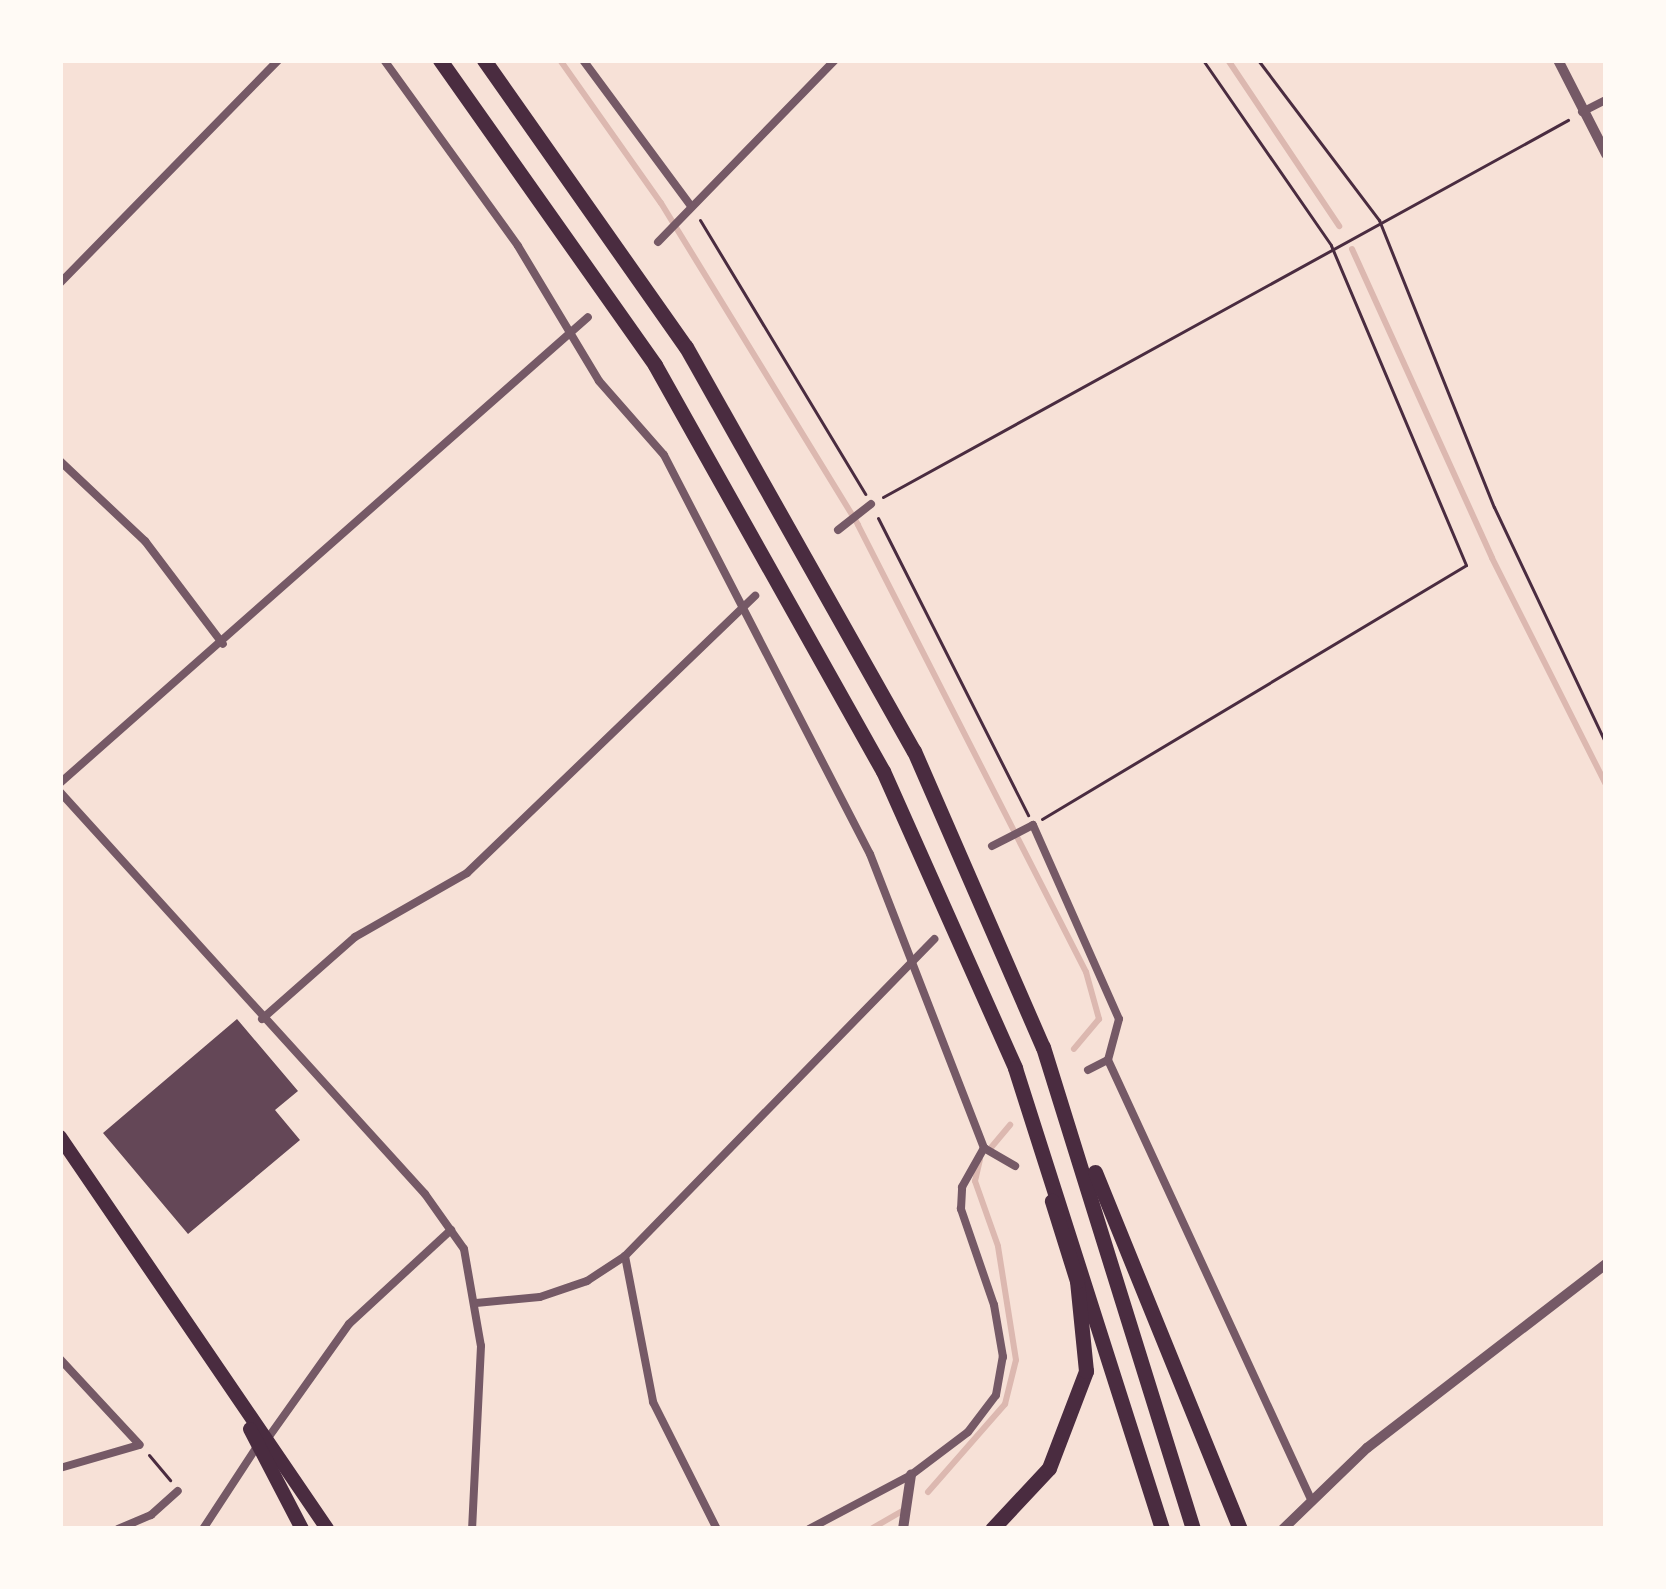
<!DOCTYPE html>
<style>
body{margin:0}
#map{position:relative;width:1666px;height:1589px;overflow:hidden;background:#f7e1d7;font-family:"DM Sans",sans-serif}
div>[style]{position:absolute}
.stream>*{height:6px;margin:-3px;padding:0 3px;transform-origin:3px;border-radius:3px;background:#dcb8b0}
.building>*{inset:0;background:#644757}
.path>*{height:3px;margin:-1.5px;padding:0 1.5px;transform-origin:1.5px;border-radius:1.5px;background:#4a2c40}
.minor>*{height:8px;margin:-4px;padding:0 4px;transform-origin:4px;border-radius:4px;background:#755966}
.tertiary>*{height:10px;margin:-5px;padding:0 5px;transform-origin:5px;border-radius:5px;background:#755966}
.trunk>*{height:14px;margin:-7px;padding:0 7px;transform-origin:7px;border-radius:7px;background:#4a2c40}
.motorway>*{height:15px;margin:-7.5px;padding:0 7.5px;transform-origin:7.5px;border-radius:7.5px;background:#4a2c40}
span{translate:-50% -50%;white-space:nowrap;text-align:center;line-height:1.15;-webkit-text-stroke:9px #fffaf5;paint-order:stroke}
.frame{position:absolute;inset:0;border:63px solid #fffaf5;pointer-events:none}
</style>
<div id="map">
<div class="stream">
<div style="left:560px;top:60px;width:175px;rotate:54.8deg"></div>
<div style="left:661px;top:203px;width:377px;rotate:58.5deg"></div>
<div style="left:858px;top:525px;width:502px;rotate:62.98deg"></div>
<div style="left:1086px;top:972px;width:49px;rotate:74.5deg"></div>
<div style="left:1099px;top:1019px;width:39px;rotate:130deg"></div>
<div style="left:1228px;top:60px;width:200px;rotate:56.2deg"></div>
<div style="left:1352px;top:249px;width:339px;rotate:65.6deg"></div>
<div style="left:1492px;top:558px;width:254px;rotate:63.3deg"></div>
<div style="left:989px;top:1150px;width:33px;rotate:-50deg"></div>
<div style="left:928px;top:1492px;width:117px;rotate:-48.8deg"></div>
<div style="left:1005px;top:1404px;width:45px;rotate:-76deg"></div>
<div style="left:1016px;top:1360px;width:115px;rotate:-99deg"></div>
<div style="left:998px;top:1246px;width:69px;rotate:-109.5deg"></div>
<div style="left:975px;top:1181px;width:22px;rotate:-77deg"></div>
<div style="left:871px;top:1529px;width:38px;rotate:-30deg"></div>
</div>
<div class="building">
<div style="clip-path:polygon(237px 1019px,298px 1091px,275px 1110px,300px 1140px,188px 1234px,103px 1133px)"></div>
</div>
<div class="path">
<div style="left:1258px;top:60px;width:201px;rotate:52.9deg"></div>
<div style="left:1379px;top:220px;width:309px;rotate:68.2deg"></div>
<div style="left:1494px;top:507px;width:262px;rotate:64.7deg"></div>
<div style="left:700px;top:220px;width:320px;rotate:58.9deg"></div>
<div style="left:883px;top:497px;width:782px;rotate:-28.83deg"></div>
<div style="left:878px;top:518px;width:333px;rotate:63.2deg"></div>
<div style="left:1042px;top:819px;width:494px;rotate:-30.9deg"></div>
<div style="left:1466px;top:565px;width:347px;rotate:-112.9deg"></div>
<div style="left:1331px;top:245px;width:225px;rotate:-124.7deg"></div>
<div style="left:149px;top:1455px;width:33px;rotate:50deg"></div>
</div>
<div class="minor">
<div style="left:384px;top:60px;width:229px;rotate:54.2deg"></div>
<div style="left:518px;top:246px;width:157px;rotate:59deg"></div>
<div style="left:599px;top:381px;width:98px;rotate:48.7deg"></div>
<div style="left:664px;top:455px;width:449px;rotate:62.7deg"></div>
<div style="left:870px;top:854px;width:315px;rotate:68.8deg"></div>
<div style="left:984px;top:1148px;width:36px;rotate:30deg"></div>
<div style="left:583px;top:60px;width:182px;rotate:53.5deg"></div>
<div style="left:1582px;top:112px;width:27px;rotate:-27deg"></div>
<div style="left:658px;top:242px;width:254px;rotate:-45.8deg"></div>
<div style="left:60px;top:283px;width:312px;rotate:-45.6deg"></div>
<div style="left:60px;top:461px;width:117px;rotate:43.3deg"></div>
<div style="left:145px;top:541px;width:129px;rotate:52.9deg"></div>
<div style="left:838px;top:530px;width:42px;rotate:-38.2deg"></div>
<div style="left:60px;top:783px;width:704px;rotate:-41.43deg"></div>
<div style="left:60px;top:792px;width:543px;rotate:47.76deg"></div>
<div style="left:425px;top:1194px;width:67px;rotate:54.7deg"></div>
<div style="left:464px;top:1249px;width:98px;rotate:80.1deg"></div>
<div style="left:481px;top:1346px;width:183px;rotate:92.8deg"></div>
<div style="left:992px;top:846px;width:46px;rotate:-27.1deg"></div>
<div style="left:1033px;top:825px;width:212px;rotate:66.1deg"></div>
<div style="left:1119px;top:1019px;width:42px;rotate:105deg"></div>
<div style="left:1108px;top:1060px;width:485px;rotate:65.2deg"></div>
<div style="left:262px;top:1019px;width:124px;rotate:-41.4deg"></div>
<div style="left:355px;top:937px;width:129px;rotate:-29.7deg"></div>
<div style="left:467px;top:873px;width:400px;rotate:-43.9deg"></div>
<div style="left:1088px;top:1070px;width:22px;rotate:-27deg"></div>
<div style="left:625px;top:1256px;width:149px;rotate:79.1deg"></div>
<div style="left:653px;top:1402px;width:142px;rotate:63.3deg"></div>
<div style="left:476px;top:1303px;width:64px;rotate:-5.4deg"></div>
<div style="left:540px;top:1297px;width:50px;rotate:-18.8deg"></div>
<div style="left:587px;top:1281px;width:45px;rotate:-33.3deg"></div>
<div style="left:625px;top:1256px;width:443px;rotate:-45.7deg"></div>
<div style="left:60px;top:1359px;width:117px;rotate:47.1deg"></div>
<div style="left:268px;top:1438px;width:140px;rotate:-54.6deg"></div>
<div style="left:349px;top:1324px;width:139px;rotate:-42.7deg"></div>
<div style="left:60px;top:1468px;width:82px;rotate:-16.2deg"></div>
<div style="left:118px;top:1529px;width:36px;rotate:-23deg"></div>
<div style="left:151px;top:1515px;width:36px;rotate:-42deg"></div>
<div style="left:203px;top:1529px;width:100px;rotate:-56.8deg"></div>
<div style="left:809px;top:1529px;width:115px;rotate:-27.9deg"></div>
<div style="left:911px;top:1475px;width:71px;rotate:-37deg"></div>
<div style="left:968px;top:1432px;width:46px;rotate:-52.9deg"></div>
<div style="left:996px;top:1395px;width:39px;rotate:-80deg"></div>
<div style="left:1003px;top:1357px;width:53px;rotate:-99.8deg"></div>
<div style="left:994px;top:1305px;width:102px;rotate:-109deg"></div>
<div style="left:961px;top:1209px;width:22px;rotate:-87deg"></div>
<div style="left:962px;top:1187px;width:45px;rotate:-60.6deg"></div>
</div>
<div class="tertiary">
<div style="left:1558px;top:60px;width:106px;rotate:62.9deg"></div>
<div style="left:903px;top:1529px;width:55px;rotate:-81.6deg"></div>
<div style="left:1283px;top:1529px;width:117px;rotate:-44deg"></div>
<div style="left:1367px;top:1448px;width:302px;rotate:-37.6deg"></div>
</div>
<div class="trunk">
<div style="left:60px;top:1137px;width:474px;rotate:55.7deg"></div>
<div style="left:250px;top:1429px;width:113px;rotate:62.5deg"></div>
</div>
<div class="motorway">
<div style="left:440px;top:60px;width:373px;rotate:54.8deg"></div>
<div style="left:655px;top:365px;width:466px;rotate:60.7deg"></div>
<div style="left:883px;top:771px;width:325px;rotate:66deg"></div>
<div style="left:1015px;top:1068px;width:484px;rotate:72.3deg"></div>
<div style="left:484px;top:60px;width:351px;rotate:54.9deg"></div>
<div style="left:686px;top:347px;width:464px;rotate:60.6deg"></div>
<div style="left:914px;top:751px;width:323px;rotate:66.5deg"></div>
<div style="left:1043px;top:1047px;width:505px;rotate:72.71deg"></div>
<div style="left:1095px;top:1172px;width:385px;rotate:67.9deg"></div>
<div style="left:992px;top:1529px;width:83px;rotate:-46.9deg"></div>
<div style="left:1049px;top:1468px;width:104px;rotate:-69.1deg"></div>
<div style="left:1086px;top:1371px;width:90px;rotate:-95.7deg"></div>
<div style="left:1077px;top:1281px;width:84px;rotate:-107.4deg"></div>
</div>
<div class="frame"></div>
</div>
